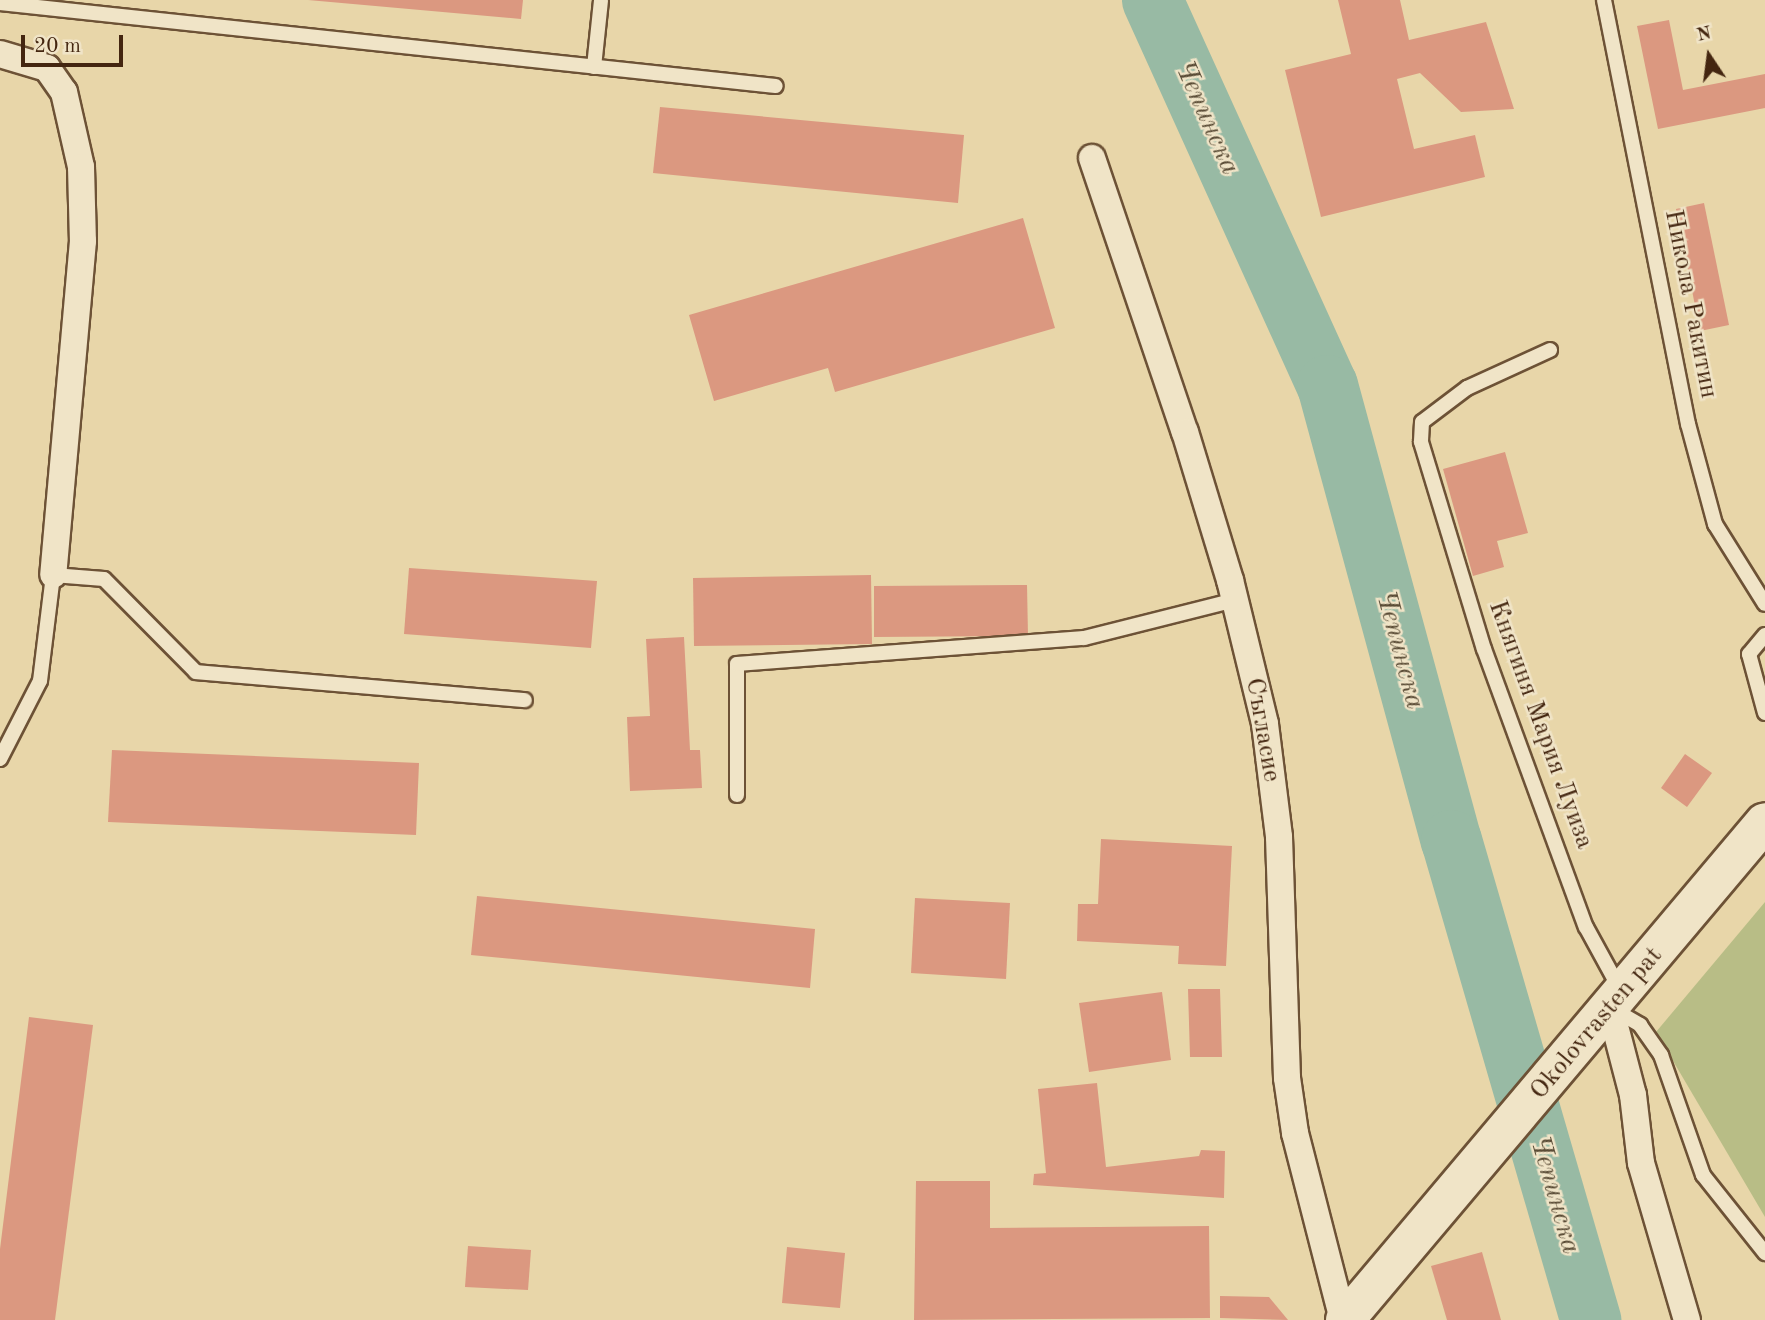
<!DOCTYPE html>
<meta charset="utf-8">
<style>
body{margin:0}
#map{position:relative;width:1765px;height:1320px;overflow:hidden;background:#e8d6a9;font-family:"Old Standard TT",serif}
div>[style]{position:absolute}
.green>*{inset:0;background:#b8bd86}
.river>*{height:61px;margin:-30.5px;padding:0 30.5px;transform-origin:30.5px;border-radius:30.5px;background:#98baa4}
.building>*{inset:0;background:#db9880}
.roads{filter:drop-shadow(2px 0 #6d5236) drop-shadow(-2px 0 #6d5236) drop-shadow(0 2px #6d5236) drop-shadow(0 -2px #6d5236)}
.lane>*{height:14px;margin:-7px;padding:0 7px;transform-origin:7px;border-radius:7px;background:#f0e4c7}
.street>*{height:26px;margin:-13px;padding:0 13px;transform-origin:13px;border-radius:13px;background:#f0e4c7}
.secondary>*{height:38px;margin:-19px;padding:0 19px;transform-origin:19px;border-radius:19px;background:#f0e4c7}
span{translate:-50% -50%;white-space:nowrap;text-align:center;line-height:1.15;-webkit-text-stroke:5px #f0e4c7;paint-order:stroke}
.street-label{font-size:26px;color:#442610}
.water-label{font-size:28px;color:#594b35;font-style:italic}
.north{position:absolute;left:1674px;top:21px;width:70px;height:70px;-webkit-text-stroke:5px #f0e4c7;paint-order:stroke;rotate:347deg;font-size:19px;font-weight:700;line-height:28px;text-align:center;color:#442610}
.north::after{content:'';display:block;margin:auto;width:24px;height:32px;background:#442610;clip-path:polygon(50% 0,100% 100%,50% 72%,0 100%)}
.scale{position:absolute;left:21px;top:35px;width:102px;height:32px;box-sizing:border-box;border:4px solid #442610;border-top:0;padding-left:9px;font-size:21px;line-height:24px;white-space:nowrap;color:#442610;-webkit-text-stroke:5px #f0e4c7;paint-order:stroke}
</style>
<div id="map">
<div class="green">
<div style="clip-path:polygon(1765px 902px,1765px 1217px,1656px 1032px)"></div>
</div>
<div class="river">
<div style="left:1152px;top:0;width:423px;rotate:65.6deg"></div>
<div style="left:1327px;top:385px;width:472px;rotate:74.8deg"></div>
<div style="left:1451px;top:840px;width:500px;rotate:73.8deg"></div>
</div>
<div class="building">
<div style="clip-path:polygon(308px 0,523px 0,521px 19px)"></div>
<div style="clip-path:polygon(1338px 0,1400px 0,1409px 40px,1486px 22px,1514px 109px,1461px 112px,1420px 73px,1397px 79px,1414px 149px,1475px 135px,1485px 177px,1321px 217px,1285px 70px,1351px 54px)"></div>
<div style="clip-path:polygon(1669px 20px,1683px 90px,1765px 74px,1765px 108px,1658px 129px,1637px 26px)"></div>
<div style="clip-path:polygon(660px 107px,964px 135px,958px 203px,653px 173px)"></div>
<div style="clip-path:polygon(1704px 203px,1729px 325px,1700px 331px,1676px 209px)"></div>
<div style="clip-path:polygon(1023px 218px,1055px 328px,835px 392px,828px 368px,714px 401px,689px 315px)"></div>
<div style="clip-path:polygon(1505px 452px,1528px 533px,1497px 541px,1504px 567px,1473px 576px,1443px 469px)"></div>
<div style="clip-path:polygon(409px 568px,597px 581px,591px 648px,404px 634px)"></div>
<div style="clip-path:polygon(871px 575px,872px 644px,694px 646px,693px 578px)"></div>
<div style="clip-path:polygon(1027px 585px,1028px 636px,874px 637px,874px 586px)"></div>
<div style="clip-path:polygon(684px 637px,690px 750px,700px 750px,702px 788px,630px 791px,627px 717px,650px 716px,646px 639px)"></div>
<div style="clip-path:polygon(112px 750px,419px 763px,416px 835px,108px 822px)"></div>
<div style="clip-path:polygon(1685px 754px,1712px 773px,1687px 807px,1661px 788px)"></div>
<div style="clip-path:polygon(1101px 839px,1232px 846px,1226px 966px,1178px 964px,1179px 946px,1077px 941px,1078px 904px,1098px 904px)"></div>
<div style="clip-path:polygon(477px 896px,815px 929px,810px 988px,471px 955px)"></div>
<div style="clip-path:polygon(915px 898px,1010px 903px,1006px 979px,911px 973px)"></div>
<div style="clip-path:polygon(1188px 989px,1220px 989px,1222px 1057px,1190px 1057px)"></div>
<div style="clip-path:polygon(1162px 992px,1171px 1060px,1089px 1072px,1079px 1003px)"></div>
<div style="clip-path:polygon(29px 1017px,93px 1025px,55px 1320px,0 1320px,0 1249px)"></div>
<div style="clip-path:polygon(1097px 1083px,1106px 1167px,1199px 1156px,1201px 1150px,1225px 1151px,1224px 1198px,1033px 1185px,1034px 1174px,1046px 1173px,1038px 1089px)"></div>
<div style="clip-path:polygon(916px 1181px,990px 1181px,990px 1228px,1209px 1226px,1210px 1318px,914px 1320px)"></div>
<div style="clip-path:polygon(468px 1246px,531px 1250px,528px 1290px,465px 1287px)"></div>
<div style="clip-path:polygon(787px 1247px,845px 1253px,840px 1308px,782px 1303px)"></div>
<div style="clip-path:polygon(1482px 1252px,1501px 1320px,1447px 1320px,1431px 1266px)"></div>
<div style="clip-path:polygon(1220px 1296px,1269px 1297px,1288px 1320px,1220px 1318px)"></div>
</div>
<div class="roads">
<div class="lane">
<div style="left:1604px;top:0;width:432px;rotate:78.8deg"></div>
<div style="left:1688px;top:424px;width:104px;rotate:74.9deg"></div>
<div style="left:1715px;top:524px;width:94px;rotate:58deg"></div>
<div style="left:0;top:3px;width:780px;rotate:6.11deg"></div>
<div style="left:594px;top:67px;width:67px;rotate:-84deg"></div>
<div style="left:1550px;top:350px;width:91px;rotate:155.4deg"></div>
<div style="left:1467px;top:388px;width:56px;rotate:142.9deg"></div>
<div style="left:1422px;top:422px;width:20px;rotate:93deg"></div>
<div style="left:1421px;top:442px;width:216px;rotate:73.1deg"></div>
<div style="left:1484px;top:649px;width:296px;rotate:69.9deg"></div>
<div style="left:1586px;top:927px;width:71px;rotate:61.3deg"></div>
<div style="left:1765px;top:635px;width:25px;rotate:130deg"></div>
<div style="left:1749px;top:654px;width:61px;rotate:74.8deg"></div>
<div style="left:0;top:759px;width:88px;rotate:-62.9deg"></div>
<div style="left:40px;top:681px;width:107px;rotate:-83deg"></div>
<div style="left:53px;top:575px;width:51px;rotate:4.5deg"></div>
<div style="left:104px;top:579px;width:131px;rotate:45.3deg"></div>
<div style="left:196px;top:672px;width:330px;rotate:4.9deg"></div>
<div style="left:737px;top:795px;width:131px;rotate:-90deg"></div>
<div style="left:737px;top:664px;width:348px;rotate:-4.3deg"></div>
<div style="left:1084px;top:638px;width:156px;rotate:-14.1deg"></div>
<div style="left:1611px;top:1008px;width:34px;rotate:30deg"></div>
<div style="left:1640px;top:1025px;width:37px;rotate:55deg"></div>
<div style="left:1661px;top:1055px;width:127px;rotate:70.7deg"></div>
<div style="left:1703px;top:1175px;width:100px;rotate:51.5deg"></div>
</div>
<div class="street">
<div style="left:0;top:54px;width:49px;rotate:16.6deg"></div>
<div style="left:47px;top:68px;width:29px;rotate:55deg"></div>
<div style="left:64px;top:92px;width:77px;rotate:77.2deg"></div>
<div style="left:81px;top:167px;width:74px;rotate:88.5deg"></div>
<div style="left:83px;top:241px;width:335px;rotate:95.1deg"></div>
<div style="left:1092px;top:158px;width:289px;rotate:71.3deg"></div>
<div style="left:1185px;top:432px;width:155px;rotate:73.1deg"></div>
<div style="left:1230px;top:580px;width:148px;rotate:76.3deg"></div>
<div style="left:1265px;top:724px;width:114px;rotate:82.9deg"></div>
<div style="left:1279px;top:837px;width:241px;rotate:88.1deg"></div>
<div style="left:1287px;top:1078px;width:56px;rotate:81.7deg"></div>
<div style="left:1295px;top:1133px;width:193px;rotate:75.6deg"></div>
<div style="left:1610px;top:1007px;width:91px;rotate:75.4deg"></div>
<div style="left:1633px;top:1095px;width:68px;rotate:83.3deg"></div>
<div style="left:1641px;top:1163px;width:164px;rotate:73.7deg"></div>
</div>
<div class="secondary">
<div style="left:1345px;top:1320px;width:651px;rotate:-49.86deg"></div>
</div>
</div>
<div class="street-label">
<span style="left:1690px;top:304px;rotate:79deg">Никола Ракитин</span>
<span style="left:1540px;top:725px;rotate:70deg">Княгиня Мария Луиза</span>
<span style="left:1262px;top:730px;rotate:80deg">Съгласие</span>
<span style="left:1597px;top:1024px;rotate:-50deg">Okolovrasten pat</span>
</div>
<div class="water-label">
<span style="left:1206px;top:118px;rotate:66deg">Чепинска</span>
<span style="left:1399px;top:650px;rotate:75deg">Чепинска</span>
<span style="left:1554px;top:1195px;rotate:74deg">Чепинска</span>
</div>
<div class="north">N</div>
<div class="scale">20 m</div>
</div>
